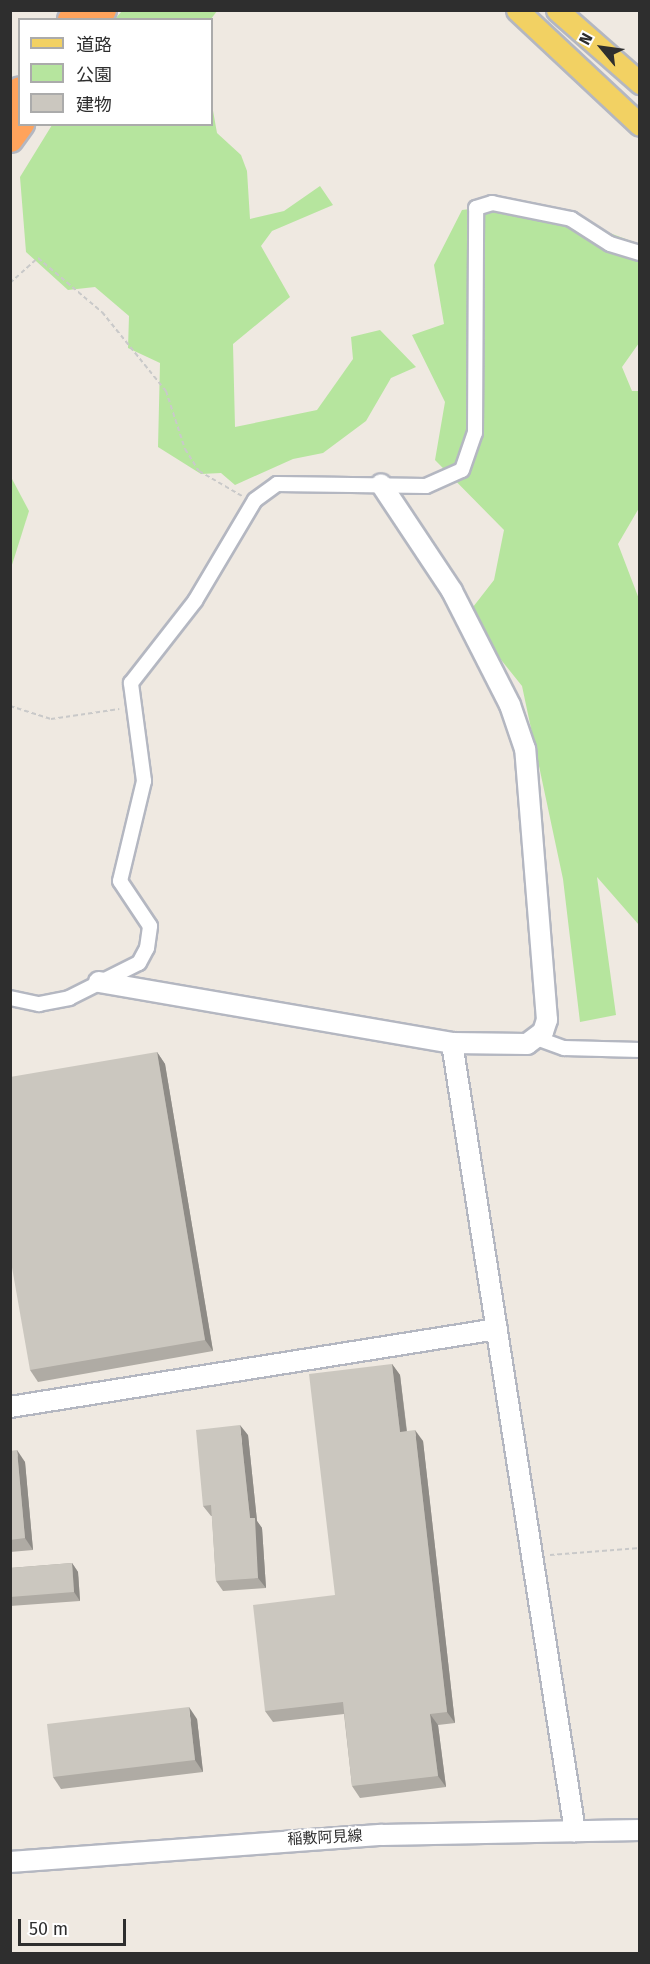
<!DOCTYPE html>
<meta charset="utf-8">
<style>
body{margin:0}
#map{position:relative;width:650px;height:1964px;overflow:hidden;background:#efe9e1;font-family:"Fira Sans","Noto Sans JP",sans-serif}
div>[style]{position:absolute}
.green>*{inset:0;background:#b6e59e}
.path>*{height:2px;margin-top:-1px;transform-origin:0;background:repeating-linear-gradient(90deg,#c9c9c9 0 4.5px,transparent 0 7.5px)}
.roads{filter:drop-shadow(2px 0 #b4b7c1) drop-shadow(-2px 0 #b4b7c1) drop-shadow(0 2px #b4b7c1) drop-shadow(0 -2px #b4b7c1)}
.street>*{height:14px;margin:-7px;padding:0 7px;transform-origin:7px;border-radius:7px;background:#fff}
.secondary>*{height:20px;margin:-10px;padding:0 10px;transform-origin:10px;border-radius:10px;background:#fff}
.primary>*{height:21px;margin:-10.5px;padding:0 10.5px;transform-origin:10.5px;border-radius:10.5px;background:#f2d163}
.highway>*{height:26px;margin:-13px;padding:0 13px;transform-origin:13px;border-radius:13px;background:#ffa35c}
.wall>*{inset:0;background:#afaba4}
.shaded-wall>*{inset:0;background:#8e8b86}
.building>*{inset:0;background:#cbc7bf}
span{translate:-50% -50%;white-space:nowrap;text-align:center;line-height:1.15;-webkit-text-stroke:4.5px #fff;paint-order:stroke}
.street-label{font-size:15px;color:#2e2e2e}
.frame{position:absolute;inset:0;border:12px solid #2e2e2e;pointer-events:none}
.legend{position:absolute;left:18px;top:18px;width:195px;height:108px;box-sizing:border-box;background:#fff;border:2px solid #ababab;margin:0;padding:8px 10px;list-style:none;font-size:18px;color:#2e2e2e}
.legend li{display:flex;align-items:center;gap:12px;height:30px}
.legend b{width:30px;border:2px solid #ababab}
.north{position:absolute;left:572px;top:18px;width:60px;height:60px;-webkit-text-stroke:4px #fff;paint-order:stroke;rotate:299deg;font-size:16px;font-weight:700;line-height:24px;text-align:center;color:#2e2e2e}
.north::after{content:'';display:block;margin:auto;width:21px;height:27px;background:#2e2e2e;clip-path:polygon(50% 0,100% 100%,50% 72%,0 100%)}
.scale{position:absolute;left:18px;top:1919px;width:108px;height:27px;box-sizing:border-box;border:3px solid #2e2e2e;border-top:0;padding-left:8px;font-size:18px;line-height:21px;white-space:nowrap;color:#2e2e2e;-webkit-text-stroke:4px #fff;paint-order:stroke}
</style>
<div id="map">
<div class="green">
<div style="clip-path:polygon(122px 11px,122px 10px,217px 11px,211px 19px,115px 19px)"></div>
<div style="clip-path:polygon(212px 105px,217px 133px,241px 155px,247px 171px,250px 219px,284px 211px,320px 186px,333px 205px,272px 231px,261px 246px,290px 297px,233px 344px,235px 427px,317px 410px,353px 359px,351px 337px,380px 330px,416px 367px,391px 378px,366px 421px,323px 453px,293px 459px,235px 485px,221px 473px,201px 474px,158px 447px,160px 363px,128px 348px,129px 316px,95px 287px,68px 290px,26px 252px,20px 177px,52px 125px,212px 124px)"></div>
<div style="clip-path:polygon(527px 202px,639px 244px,639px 343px,622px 367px,632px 391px,639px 391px,639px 508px,618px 544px,639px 599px,639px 925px,597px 877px,616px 1015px,580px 1022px,563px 879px,522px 686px,466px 616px,494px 580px,504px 530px,435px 460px,445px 402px,412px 335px,444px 324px,434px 265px,462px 210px)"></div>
<div style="clip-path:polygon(11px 477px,29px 511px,11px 568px,10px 477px)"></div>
</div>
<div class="path">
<div style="left:10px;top:283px;width:38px;rotate:-42deg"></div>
<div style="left:38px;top:258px;width:84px;rotate:40.2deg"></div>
<div style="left:102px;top:312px;width:102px;rotate:51deg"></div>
<div style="left:166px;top:391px;width:61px;rotate:71.9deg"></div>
<div style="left:185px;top:449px;width:26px;rotate:58deg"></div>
<div style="left:199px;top:471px;width:50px;rotate:30.2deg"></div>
<div style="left:10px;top:706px;width:43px;rotate:17.6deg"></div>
<div style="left:51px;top:719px;width:69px;rotate:-8.4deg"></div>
<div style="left:550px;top:1555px;width:90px;rotate:-4.4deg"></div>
</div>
<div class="roads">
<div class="street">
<div style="left:10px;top:998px;width:30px;rotate:12deg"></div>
<div style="left:39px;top:1004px;width:31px;rotate:-11deg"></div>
<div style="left:69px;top:998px;width:78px;rotate:-26.6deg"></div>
<div style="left:139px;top:963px;width:17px;rotate:-62deg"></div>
<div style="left:147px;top:948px;width:22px;rotate:-82deg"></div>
<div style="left:150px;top:926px;width:54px;rotate:-123.7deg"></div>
<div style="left:120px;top:881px;width:103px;rotate:-76.5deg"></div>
<div style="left:144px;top:781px;width:99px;rotate:-97.6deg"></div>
<div style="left:131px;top:683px;width:104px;rotate:-52deg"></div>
<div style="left:195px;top:601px;width:117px;rotate:-59.3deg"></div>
<div style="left:255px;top:500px;width:27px;rotate:-36deg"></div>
<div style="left:277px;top:484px;width:149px;rotate:0.8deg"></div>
<div style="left:426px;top:486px;width:39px;rotate:-24deg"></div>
<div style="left:462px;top:470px;width:39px;rotate:-71deg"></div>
<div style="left:475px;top:433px;width:225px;rotate:-89.7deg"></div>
<div style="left:476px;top:208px;width:17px;rotate:-17deg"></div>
<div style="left:492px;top:203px;width:81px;rotate:11.4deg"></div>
<div style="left:571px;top:219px;width:46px;rotate:32.7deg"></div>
<div style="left:610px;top:244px;width:31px;rotate:17deg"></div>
<div style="left:539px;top:1039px;width:27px;rotate:20deg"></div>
<div style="left:564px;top:1048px;width:76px;rotate:1.5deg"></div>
</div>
<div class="secondary">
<div style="left:99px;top:982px;width:358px;rotate:9.8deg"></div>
<div style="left:452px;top:1043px;width:75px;rotate:0.8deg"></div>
<div style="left:527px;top:1044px;width:20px;rotate:-37deg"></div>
<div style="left:543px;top:1032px;width:13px;rotate:-72deg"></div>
<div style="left:547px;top:1020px;width:272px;rotate:-94.6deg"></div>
<div style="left:525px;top:749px;width:46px;rotate:-108.8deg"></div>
<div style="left:510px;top:705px;width:128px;rotate:-117deg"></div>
<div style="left:452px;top:591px;width:128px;rotate:-123.6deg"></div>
<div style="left:452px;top:1043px;width:798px;rotate:81.13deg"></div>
<div style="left:10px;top:1407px;width:493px;rotate:-9.1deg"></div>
<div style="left:10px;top:1862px;width:373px;rotate:-4.2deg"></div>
<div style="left:382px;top:1835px;width:258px;rotate:-1.1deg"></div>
</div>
<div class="primary">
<div style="left:517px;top:10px;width:168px;rotate:43.1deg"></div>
<div style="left:557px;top:10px;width:111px;rotate:41.3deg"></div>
</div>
<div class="highway">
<div style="left:71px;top:20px;width:12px;rotate:-59deg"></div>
<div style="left:96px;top:20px;width:12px;rotate:-55deg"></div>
<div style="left:10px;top:103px;width:16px;rotate:-52deg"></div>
<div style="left:10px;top:139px;width:19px;rotate:-54deg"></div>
</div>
</div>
<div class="wall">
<div style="clip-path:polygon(157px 1052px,165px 1064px,213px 1351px,38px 1382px,30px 1370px)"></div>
<div style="clip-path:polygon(392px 1364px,400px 1375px,407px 1431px,423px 1441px,455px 1723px,438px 1725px,446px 1787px,360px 1798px,352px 1786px,344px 1714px,273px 1722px,265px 1711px,335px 1595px)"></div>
<div style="clip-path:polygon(248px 1435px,257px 1521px,262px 1528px,266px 1588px,223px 1591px,216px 1581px,212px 1516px,211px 1516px,203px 1506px)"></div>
<div style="clip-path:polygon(10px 1451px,25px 1462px,33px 1550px,10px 1552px)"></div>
<div style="clip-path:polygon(72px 1563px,78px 1572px,80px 1601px,10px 1606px,10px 1568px)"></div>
<div style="clip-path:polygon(197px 1719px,203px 1772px,61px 1789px,53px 1777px)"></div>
</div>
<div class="shaded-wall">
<div style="clip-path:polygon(157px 1052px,165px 1064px,213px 1351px,205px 1340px)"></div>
<div style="clip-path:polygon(392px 1364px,400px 1375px,408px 1443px,400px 1432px)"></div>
<div style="clip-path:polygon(240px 1425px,248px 1435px,257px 1521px,262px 1528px,266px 1588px,258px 1578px,250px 1518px)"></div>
<div style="clip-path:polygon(415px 1430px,423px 1441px,455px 1723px,447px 1712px)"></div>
<div style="clip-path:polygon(17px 1450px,25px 1462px,33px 1550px,25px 1538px)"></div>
<div style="clip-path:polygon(72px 1563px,78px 1572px,80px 1601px,74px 1592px)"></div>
<div style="clip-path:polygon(189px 1707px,197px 1719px,203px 1772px,195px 1760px)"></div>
<div style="clip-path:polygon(430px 1714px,438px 1725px,446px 1787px,438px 1776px)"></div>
</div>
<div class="building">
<div style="clip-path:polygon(157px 1052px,205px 1340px,30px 1370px,10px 1256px,10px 1077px)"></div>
<div style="clip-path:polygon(392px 1364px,400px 1432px,415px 1430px,447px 1712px,430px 1714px,438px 1776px,352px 1786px,343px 1702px,265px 1711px,253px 1605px,335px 1595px,309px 1374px)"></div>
<div style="clip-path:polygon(240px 1425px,250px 1518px,255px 1518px,258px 1578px,216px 1581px,211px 1505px,203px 1506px,196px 1430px)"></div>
<div style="clip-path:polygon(17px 1450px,25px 1538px,10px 1540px,10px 1451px)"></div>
<div style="clip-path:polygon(72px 1563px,74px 1592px,10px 1597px,10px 1568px)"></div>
<div style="clip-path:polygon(189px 1707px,195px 1760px,53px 1777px,47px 1724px)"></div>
</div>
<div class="street-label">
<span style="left:325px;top:1838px;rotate:-3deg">稲敷阿見線</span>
</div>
<div class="frame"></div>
<ul class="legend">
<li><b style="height:8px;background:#f2d163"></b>道路</li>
<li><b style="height:16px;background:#b6e59e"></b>公園</li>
<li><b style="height:16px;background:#cbc7bf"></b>建物</li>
</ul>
<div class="north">N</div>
<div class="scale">50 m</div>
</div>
